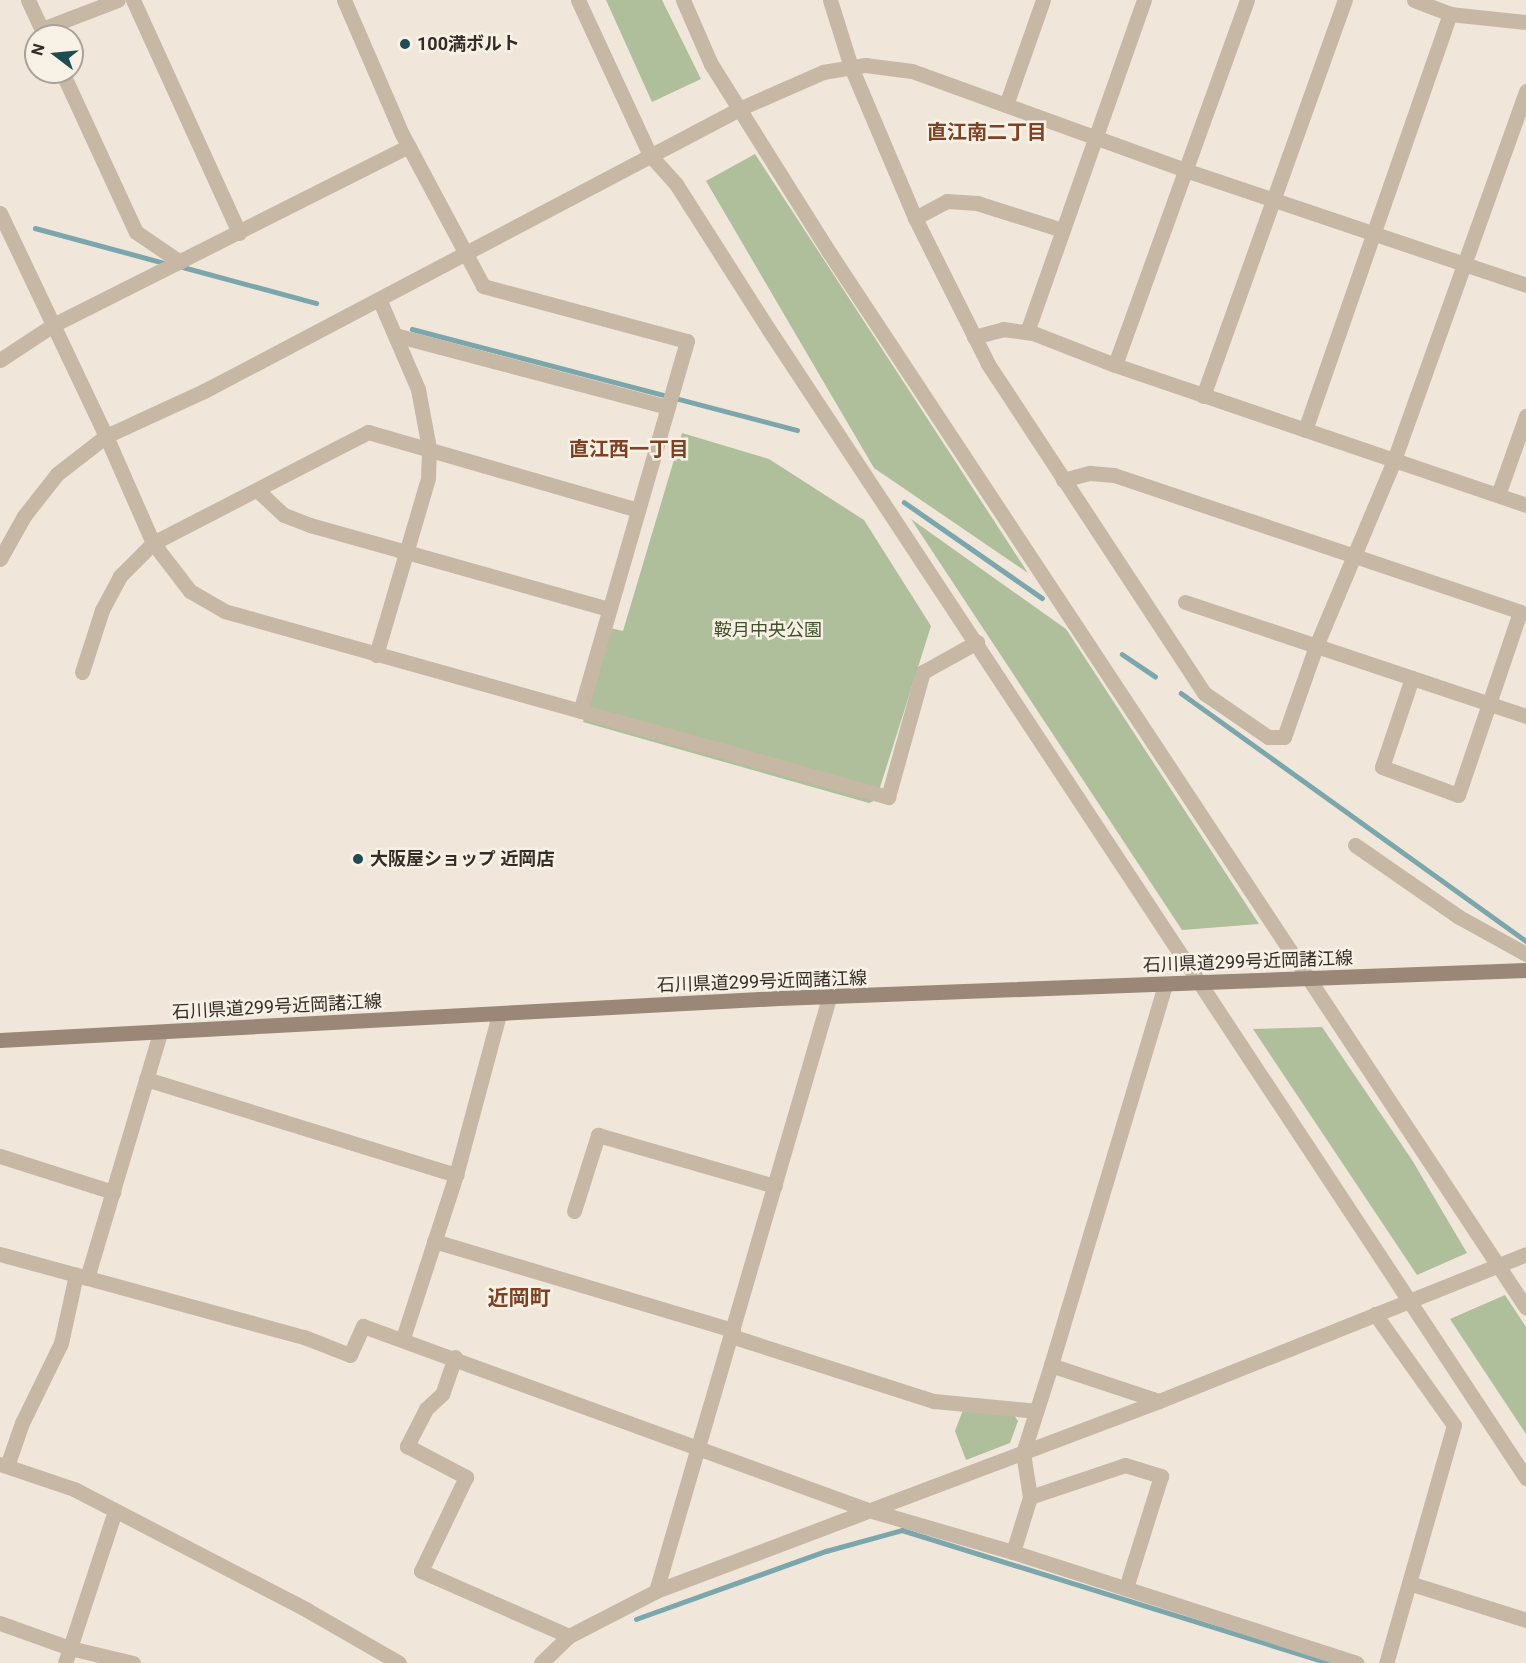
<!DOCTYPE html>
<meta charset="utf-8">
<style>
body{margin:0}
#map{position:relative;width:1526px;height:1663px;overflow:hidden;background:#f0e7da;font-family:Roboto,"Noto Sans JP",sans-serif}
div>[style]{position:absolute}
.green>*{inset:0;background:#afbe9b}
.stream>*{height:4.5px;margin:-2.25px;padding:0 2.25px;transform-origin:2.25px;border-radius:2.25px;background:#7aa6ac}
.minor>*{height:15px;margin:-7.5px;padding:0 7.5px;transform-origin:7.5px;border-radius:7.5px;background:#c7b8a6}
.tertiary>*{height:15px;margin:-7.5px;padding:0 7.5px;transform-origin:7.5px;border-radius:7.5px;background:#c7b8a6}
.secondary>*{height:15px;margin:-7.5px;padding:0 7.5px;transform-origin:7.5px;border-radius:7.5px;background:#9b8778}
.dots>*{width:16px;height:16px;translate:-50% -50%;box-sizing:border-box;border:3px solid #f8f1e6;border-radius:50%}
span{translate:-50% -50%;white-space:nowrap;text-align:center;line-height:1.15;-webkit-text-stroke:5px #f8f1e6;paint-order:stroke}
.poi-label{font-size:18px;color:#342c27;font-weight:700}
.left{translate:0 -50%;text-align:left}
.park-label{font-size:18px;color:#40512c}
.street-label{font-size:18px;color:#342c27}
.neighbourhood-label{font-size:20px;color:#7f4124;font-weight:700}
.quarter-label{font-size:21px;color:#7f4124;font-weight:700}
.north{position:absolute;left:24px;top:24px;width:60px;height:60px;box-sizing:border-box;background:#f8f1e6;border:2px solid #aaa29a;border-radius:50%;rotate:286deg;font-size:16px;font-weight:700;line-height:24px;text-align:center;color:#342c27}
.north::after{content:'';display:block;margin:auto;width:21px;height:27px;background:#1f4c53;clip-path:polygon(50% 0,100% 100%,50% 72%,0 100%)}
</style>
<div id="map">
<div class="green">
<div style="clip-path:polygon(606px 0,662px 0,701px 79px,652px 102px)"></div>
<div style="clip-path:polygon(755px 154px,1028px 573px,874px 468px,706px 181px)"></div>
<div style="clip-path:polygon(682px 433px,769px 459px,864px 520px,931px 626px,876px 800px,869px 803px,583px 722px,610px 628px,623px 631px)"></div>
<div style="clip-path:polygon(911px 519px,1066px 629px,1259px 924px,1182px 930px)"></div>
<div style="clip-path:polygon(1322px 1027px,1412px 1160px,1467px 1253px,1417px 1275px,1253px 1029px)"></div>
<div style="clip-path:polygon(1505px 1295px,1526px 1327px,1526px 1434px,1450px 1319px)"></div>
<div style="clip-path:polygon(963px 1410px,1012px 1412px,1018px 1421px,1010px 1443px,966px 1460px,955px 1431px)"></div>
</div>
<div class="stream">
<div style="left:35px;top:228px;width:135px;rotate:15.1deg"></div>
<div style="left:179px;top:266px;width:142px;rotate:15.1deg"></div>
<div style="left:412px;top:329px;width:398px;rotate:14.7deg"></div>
<div style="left:904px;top:502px;width:168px;rotate:34.8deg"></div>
<div style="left:1122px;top:654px;width:40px;rotate:34deg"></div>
<div style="left:1181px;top:693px;width:425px;rotate:35.7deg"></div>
<div style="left:636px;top:1619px;width:202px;rotate:-19.7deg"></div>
<div style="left:826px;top:1551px;width:79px;rotate:-15.4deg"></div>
<div style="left:902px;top:1530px;width:446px;rotate:17.3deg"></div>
</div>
<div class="minor">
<div style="left:28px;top:0;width:40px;rotate:65deg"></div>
<div style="left:133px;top:0;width:256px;rotate:65.5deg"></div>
<div style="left:344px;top:0;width:146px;rotate:66.6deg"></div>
<div style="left:402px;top:134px;width:172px;rotate:61.9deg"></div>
<div style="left:483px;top:286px;width:211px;rotate:15.1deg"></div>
<div style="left:687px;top:341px;width:385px;rotate:106.1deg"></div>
<div style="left:830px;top:0;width:70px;rotate:72.6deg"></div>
<div style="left:851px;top:67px;width:164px;rotate:67deg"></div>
<div style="left:915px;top:218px;width:163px;rotate:63.4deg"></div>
<div style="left:988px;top:364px;width:394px;rotate:56.7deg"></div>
<div style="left:1204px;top:693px;width:78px;rotate:34.5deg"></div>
<div style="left:1268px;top:737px;width:16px"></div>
<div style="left:1284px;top:737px;width:96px;rotate:-70.6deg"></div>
<div style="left:1316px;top:646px;width:202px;rotate:-67.2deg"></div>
<div style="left:1394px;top:460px;width:392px;rotate:-70.3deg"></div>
<div style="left:1247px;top:0;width:388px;rotate:109.9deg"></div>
<div style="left:1115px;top:365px;width:434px;rotate:18.8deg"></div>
<div style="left:1414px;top:0;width:39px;rotate:21deg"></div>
<div style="left:1450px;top:14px;width:76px;rotate:6deg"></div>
<div style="left:42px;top:29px;width:81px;rotate:-20.9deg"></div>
<div style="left:62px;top:72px;width:176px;rotate:65.2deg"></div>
<div style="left:136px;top:232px;width:53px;rotate:34.3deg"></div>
<div style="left:1006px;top:105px;width:111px;rotate:-70.6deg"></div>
<div style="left:1185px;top:170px;width:360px;rotate:18.6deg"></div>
<div style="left:915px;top:218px;width:36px;rotate:-28deg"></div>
<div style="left:947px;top:201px;width:30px;rotate:4deg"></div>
<div style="left:977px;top:203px;width:89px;rotate:17.6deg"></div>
<div style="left:1027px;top:332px;width:352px;rotate:-70.6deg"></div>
<div style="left:395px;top:335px;width:282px;rotate:14.8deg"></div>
<div style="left:974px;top:337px;width:30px;rotate:-15deg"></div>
<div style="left:1003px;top:329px;width:30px;rotate:8deg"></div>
<div style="left:1033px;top:333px;width:88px;rotate:21.3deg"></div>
<div style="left:0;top:360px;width:64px;rotate:-33.4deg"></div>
<div style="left:53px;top:325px;width:398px;rotate:-26.7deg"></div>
<div style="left:1203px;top:396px;width:421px;rotate:-70.3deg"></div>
<div style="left:1305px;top:430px;width:441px;rotate:-70.8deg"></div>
<div style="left:106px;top:436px;width:117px;rotate:66.3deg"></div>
<div style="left:153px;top:543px;width:61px;rotate:52.4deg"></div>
<div style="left:190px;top:591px;width:39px;rotate:30deg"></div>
<div style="left:224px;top:611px;width:690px;rotate:15.65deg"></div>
<div style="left:888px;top:797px;width:130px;rotate:-74.4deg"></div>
<div style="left:923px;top:672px;width:62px;rotate:-29.1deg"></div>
<div style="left:1063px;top:480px;width:28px;rotate:-15deg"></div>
<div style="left:1090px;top:473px;width:24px;rotate:5deg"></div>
<div style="left:1114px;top:475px;width:428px;rotate:18.6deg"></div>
<div style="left:1520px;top:612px;width:193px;rotate:108.7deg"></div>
<div style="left:1458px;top:795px;width:81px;rotate:-159.8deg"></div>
<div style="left:1382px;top:767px;width:94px;rotate:-71.4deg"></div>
<div style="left:257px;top:490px;width:37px;rotate:43deg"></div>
<div style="left:284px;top:515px;width:28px;rotate:21deg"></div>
<div style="left:310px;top:525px;width:311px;rotate:15.7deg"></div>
<div style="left:1185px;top:602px;width:360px;rotate:18.5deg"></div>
<div style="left:376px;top:655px;width:184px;rotate:-73.6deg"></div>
<div style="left:428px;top:478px;width:30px;rotate:-88deg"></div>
<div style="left:429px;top:448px;width:60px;rotate:-100.6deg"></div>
<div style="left:418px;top:389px;width:98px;rotate:-113.4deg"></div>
<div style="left:82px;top:672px;width:65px;rotate:-72.1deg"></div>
<div style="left:102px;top:610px;width:38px;rotate:-62deg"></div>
<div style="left:120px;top:576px;width:47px;rotate:-45deg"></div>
<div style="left:153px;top:543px;width:242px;rotate:-27.3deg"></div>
<div style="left:368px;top:432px;width:281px;rotate:16.1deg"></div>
<div style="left:1355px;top:845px;width:126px;rotate:34.7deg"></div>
<div style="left:1459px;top:917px;width:77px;rotate:28.9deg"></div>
<div style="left:146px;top:1079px;width:325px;rotate:17.2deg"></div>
<div style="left:0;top:1156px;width:119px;rotate:17.7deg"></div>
<div style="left:574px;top:1211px;width:80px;rotate:-72.5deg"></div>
<div style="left:598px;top:1135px;width:184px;rotate:16.1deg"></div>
<div style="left:434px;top:1241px;width:312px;rotate:16.6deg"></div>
<div style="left:0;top:1254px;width:315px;rotate:15.3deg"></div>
<div style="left:304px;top:1337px;width:49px;rotate:21.4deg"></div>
<div style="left:350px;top:1355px;width:32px;rotate:-66deg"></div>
<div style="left:363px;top:1326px;width:534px;rotate:20.03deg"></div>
<div style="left:865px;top:1509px;width:154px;rotate:16.2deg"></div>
<div style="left:1013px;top:1552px;width:361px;rotate:17.9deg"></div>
<div style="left:87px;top:1278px;width:256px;rotate:-73.4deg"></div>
<div style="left:1375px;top:1314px;width:136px;rotate:54.6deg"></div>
<div style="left:1454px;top:1425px;width:248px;rotate:105.9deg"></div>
<div style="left:731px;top:1336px;width:213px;rotate:17.8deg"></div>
<div style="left:934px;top:1401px;width:103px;rotate:5.5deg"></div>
<div style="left:403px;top:1338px;width:171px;rotate:-72deg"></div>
<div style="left:456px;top:1175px;width:166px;rotate:-75deg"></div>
<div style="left:455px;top:1357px;width:39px;rotate:109deg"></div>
<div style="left:442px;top:1394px;width:22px;rotate:137deg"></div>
<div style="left:426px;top:1409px;width:42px;rotate:117.2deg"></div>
<div style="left:407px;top:1446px;width:67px;rotate:27.7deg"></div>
<div style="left:466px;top:1477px;width:104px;rotate:115.6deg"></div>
<div style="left:421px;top:1571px;width:162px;rotate:23.7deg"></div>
<div style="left:1159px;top:1401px;width:114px;rotate:-161.6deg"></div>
<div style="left:1051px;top:1365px;width:397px;rotate:-73.3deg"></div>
<div style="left:0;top:1464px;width:78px;rotate:18.7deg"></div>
<div style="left:74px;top:1489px;width:263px;rotate:27.4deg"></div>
<div style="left:307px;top:1610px;width:106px;rotate:29.9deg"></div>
<div style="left:7px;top:1466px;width:46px;rotate:-70.8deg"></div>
<div style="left:22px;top:1423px;width:89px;rotate:-64deg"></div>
<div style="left:61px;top:1343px;width:70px;rotate:-77.6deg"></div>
<div style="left:1030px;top:1497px;width:100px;rotate:-18.6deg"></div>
<div style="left:1125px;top:1465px;width:38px;rotate:17deg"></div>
<div style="left:1161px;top:1476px;width:117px;rotate:107.4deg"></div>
<div style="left:1013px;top:1552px;width:58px;rotate:-72.8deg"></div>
<div style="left:1030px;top:1497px;width:45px;rotate:-99deg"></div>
<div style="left:1023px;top:1453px;width:92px;rotate:-72.3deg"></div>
<div style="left:1409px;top:1583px;width:123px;rotate:17.5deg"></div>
<div style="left:656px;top:1591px;width:618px;rotate:-73.74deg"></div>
<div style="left:0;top:1623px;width:74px;rotate:19.7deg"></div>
<div style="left:70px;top:1648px;width:65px;rotate:13.4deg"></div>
<div style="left:65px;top:1663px;width:160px;rotate:-71.8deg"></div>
<div style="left:541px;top:1663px;width:39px;rotate:-44deg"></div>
<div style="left:569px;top:1636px;width:98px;rotate:-27.3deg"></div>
<div style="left:656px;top:1591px;width:538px;rotate:-20.69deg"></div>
<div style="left:1159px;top:1401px;width:395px;rotate:-21.8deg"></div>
</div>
<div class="tertiary">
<div style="left:578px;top:0;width:171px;rotate:65.1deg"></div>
<div style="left:650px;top:155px;width:39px;rotate:48deg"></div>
<div style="left:676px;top:184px;width:180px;rotate:57.5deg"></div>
<div style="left:773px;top:336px;width:1368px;rotate:56.6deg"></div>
<div style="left:683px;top:0;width:70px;rotate:66.4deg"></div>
<div style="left:711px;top:64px;width:222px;rotate:57.9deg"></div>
<div style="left:829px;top:252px;width:1265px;rotate:56.57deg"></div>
<div style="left:0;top:213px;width:247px;rotate:64.6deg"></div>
<div style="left:1498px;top:495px;width:84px;rotate:-70.5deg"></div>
<div style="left:0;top:559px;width:49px;rotate:-60.8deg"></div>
<div style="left:24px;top:516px;width:53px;rotate:-51.8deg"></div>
<div style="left:57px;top:474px;width:62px;rotate:-37.8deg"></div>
<div style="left:106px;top:436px;width:108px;rotate:-24.7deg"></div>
<div style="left:204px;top:391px;width:607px;rotate:-27.79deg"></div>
<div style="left:741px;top:108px;width:90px;rotate:-23.7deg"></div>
<div style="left:823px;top:72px;width:43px;rotate:-9.5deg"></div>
<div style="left:865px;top:65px;width:47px;rotate:7.3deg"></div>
<div style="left:912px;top:71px;width:290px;rotate:19.9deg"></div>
</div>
<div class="secondary">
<div style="left:0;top:1040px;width:780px;rotate:-3.09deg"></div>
<div style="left:779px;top:998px;width:748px;rotate:-2.15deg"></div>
</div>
<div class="dots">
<div style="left:405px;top:44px;background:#1f4c53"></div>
<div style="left:358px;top:859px;background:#1f4c53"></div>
</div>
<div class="poi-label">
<span class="left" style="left:417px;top:44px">100満ボルト</span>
<span class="left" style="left:370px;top:859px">大阪屋ショップ 近岡店</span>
</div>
<div class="park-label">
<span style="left:768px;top:630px">鞍月中央公園</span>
</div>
<div class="street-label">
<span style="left:1248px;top:962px;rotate:-2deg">石川県道299号近岡諸江線</span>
<span style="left:762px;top:982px;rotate:-2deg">石川県道299号近岡諸江線</span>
<span style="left:277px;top:1007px;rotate:-3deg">石川県道299号近岡諸江線</span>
</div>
<div class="neighbourhood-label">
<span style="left:987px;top:132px">直江南二丁目</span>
<span style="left:629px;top:449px">直江西一丁目</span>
</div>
<div class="quarter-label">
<span style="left:519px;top:1298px">近岡町</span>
</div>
<div class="north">N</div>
</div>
